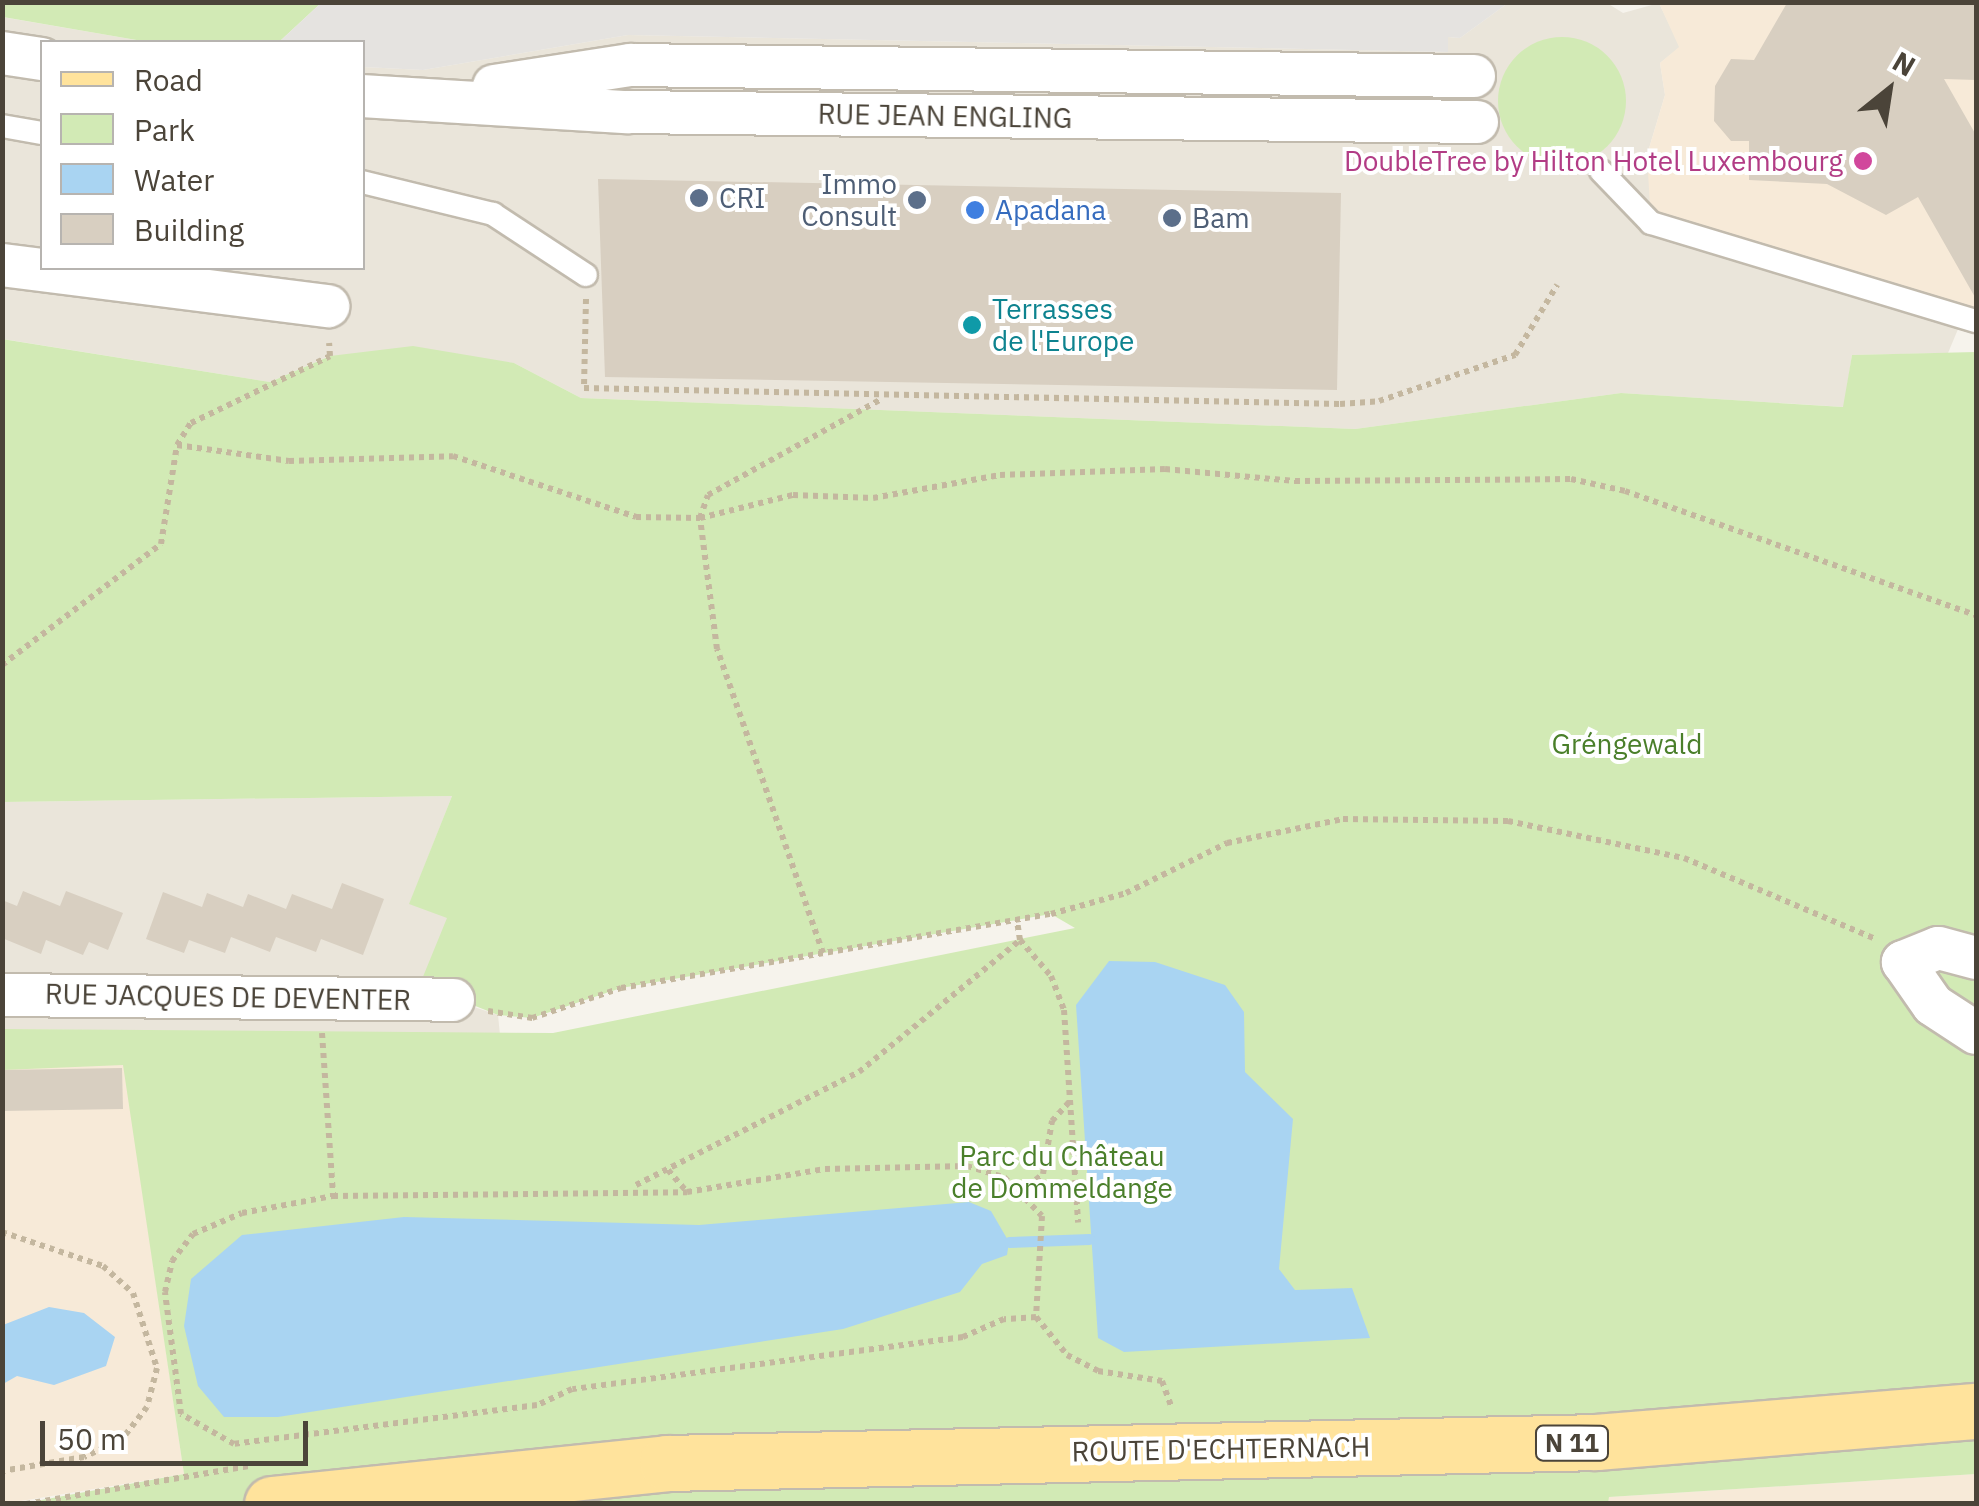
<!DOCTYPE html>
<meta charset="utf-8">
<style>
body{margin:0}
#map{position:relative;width:1979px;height:1506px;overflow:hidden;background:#f6f3ec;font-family:"IBM Plex Sans",sans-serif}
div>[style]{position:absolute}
.residential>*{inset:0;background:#eae5da}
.commercial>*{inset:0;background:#f7ead8}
.green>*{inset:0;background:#d2eab5}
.round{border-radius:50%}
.parking>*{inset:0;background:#e5e3e0}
.water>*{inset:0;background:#a9d4f2}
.stream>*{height:11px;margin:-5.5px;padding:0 5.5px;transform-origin:5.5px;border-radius:5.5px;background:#a9d4f2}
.building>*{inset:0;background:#d8cfc1}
.path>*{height:6px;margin-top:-3px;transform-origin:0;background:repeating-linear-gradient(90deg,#c4b79f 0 5px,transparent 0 10px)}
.roads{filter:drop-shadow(2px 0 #c2bbae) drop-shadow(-2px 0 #c2bbae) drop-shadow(0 2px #c2bbae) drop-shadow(0 -2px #c2bbae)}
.service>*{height:22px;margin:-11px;padding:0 11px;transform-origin:11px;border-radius:11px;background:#fff}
.minor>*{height:42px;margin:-21px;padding:0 21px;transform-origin:21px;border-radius:21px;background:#fff}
.primary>*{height:55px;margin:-27.5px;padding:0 27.5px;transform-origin:27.5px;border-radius:27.5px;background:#ffe39c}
.dots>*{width:28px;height:28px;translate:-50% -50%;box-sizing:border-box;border:5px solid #fff;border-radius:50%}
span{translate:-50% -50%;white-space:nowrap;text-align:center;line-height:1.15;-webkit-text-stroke:8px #fff;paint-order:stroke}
.shield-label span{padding:2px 8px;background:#fff;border:2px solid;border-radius:8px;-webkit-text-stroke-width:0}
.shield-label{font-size:25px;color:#4b4439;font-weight:700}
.street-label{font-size:28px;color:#4b4439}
.hotel-label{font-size:28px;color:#b23c85}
.right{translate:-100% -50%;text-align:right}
.service-label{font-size:28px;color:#4e5e75}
.left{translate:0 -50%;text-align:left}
.shop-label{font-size:28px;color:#366cbe}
.culture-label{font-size:28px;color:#0d838f}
.park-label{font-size:28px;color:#4a7f2a}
.frame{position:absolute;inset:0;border:5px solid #4b4439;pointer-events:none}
.legend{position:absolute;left:40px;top:40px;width:325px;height:230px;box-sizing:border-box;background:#fff;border:2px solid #b7b4b0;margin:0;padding:12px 18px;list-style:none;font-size:30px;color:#4b4439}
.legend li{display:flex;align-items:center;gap:20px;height:50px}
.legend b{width:50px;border:2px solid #b7b4b0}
.north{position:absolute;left:1839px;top:40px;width:100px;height:100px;-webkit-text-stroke:8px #fff;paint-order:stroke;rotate:30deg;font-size:28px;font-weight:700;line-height:40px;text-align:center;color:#4b4439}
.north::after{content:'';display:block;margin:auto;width:35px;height:45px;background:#4b4439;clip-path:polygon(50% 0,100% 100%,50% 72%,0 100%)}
.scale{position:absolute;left:40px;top:1421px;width:268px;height:45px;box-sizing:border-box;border:5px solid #4b4439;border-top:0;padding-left:12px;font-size:30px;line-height:35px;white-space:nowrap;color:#4b4439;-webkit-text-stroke:8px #fff;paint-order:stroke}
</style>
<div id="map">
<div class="residential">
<div style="clip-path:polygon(1508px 3px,1607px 3px,1623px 13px,1659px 3px,1680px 47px,1660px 63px,1665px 95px,1647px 155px,1961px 322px,1948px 353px,1852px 355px,1844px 407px,1621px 393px,1355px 429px,581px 398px,514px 363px,330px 356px,270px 382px,3px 339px,2px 17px,148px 42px,42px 42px,42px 268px,362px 268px,363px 67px,423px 70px,628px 35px,1447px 52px,1448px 37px,1460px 38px)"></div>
<div style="clip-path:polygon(452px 796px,410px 903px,447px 917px,453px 1000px,498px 1015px,500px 1035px,3px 1029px,3px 802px)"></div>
</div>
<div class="commercial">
<div style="clip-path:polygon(1659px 3px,1976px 3px,1976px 321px,1651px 223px,1647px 155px,1665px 95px,1660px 63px,1679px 47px)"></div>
<div style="clip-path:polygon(3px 1029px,119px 1031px,184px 1474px,3px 1504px)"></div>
<div style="clip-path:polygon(1976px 1474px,1976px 1503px,1608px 1504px,1609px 1497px)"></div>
</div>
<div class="green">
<div style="clip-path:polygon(2px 3px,3px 2px,321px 3px,279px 42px,148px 42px,3px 17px)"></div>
<div class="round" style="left:1498px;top:37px;width:128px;height:128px"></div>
<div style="clip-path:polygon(2px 339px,270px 382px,330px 356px,413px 346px,514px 363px,581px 398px,1355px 429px,1621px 393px,1843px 407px,1852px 355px,1976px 352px,1976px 1474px,1609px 1497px,1608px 1504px,25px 1503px,184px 1474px,123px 1065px,3px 1070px,3px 1029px,553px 1033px,1075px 928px,1051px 914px,621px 988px,532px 1018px,498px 1015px,420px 984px,447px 918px,409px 904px,452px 796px,3px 802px)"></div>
</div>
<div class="parking">
<div style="clip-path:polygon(321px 3px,321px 2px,1508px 3px,1460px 38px,1448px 37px,1448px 52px,628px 35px,423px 70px,363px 67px,362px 42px,279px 42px)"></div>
</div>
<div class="water">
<div style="clip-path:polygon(1109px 961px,1155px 962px,1225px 985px,1244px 1012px,1245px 1072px,1293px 1119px,1279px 1269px,1295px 1290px,1352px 1288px,1370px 1338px,1124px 1352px,1098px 1338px,1076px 1005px)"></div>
<div style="clip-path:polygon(969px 1202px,991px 1211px,1009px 1242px,1007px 1255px,982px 1264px,960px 1292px,843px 1329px,278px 1417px,224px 1417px,198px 1386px,184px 1326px,191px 1279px,242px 1235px,404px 1217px,699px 1225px)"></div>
<div style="clip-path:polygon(49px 1307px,84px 1313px,115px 1337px,106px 1366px,54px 1385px,17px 1376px,3px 1384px,3px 1325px)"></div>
</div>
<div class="stream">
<div style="left:1009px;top:1242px;width:80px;rotate:-2.1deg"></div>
</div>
<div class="building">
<div style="clip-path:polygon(1922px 2px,1976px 2px,1976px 80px,1944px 79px,1976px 135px,1976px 299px,1918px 197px,1886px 215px,1827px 184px,1749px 180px,1749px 141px,1731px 141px,1714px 121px,1715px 86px,1731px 59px,1754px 60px,1787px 3px)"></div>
<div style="clip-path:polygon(598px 179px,1341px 193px,1337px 390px,605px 377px)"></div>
<div style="clip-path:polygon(342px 883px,384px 899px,363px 955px,321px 939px,316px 952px,276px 937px,270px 952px,231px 937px,225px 953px,189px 940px,184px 953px,146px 939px,163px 892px,202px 907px,207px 893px,243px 907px,248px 894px,286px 909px,292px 894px,332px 909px)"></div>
<div style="clip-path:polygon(23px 891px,60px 906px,66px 891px,123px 913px,108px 950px,89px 942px,83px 955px,46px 940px,41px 954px,2px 938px,2px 900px,17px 906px)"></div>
<div style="clip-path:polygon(122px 1068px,123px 1109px,2px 1111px,2px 1070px)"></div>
</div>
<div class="path">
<div style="left:586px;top:299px;width:89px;rotate:91.3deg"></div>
<div style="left:584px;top:388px;width:756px;rotate:1.21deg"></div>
<div style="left:1340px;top:404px;width:39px;rotate:-4deg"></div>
<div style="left:1379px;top:401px;width:144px;rotate:-18.7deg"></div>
<div style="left:1515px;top:355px;width:82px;rotate:-59deg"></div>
<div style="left:177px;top:445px;width:113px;rotate:8.1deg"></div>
<div style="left:289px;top:461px;width:164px;rotate:-1.7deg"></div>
<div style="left:453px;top:456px;width:193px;rotate:18.4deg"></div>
<div style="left:636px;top:517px;width:64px;rotate:0.9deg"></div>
<div style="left:700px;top:518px;width:96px;rotate:-13.9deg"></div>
<div style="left:793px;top:495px;width:80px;rotate:2.1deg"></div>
<div style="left:873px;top:498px;width:129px;rotate:-10.3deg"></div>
<div style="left:1000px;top:475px;width:165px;rotate:-2.1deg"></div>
<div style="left:1165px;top:469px;width:131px;rotate:5.3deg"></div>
<div style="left:1295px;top:481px;width:276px;rotate:-0.4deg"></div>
<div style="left:1571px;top:479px;width:55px;rotate:12.5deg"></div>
<div style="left:1625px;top:491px;width:372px;rotate:19.5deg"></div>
<div style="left:2px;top:665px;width:200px;rotate:-37.3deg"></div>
<div style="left:161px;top:544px;width:100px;rotate:-80.8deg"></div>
<div style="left:177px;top:445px;width:26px;rotate:-58deg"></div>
<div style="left:191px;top:423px;width:154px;rotate:-25.7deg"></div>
<div style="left:330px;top:356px;width:13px;rotate:-94deg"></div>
<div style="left:1020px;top:940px;width:48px;rotate:49.3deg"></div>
<div style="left:1051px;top:976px;width:36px;rotate:69deg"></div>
<div style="left:1064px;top:1010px;width:213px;rotate:86.2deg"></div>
<div style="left:823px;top:953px;width:322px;rotate:-109.2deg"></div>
<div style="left:717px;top:649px;width:132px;rotate:-97.4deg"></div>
<div style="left:700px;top:518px;width:24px;rotate:-71deg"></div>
<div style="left:708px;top:495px;width:198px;rotate:-29deg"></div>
<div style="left:488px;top:1011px;width:45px;rotate:9deg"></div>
<div style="left:532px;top:1018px;width:94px;rotate:-18.6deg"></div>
<div style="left:621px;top:988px;width:436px;rotate:-9.8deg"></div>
<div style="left:1051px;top:914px;width:78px;rotate:-15.6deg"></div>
<div style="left:1126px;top:893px;width:113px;rotate:-26.3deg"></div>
<div style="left:1227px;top:843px;width:118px;rotate:-11.7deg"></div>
<div style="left:1343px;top:819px;width:165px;rotate:0.7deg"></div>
<div style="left:1508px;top:821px;width:180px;rotate:11.9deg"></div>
<div style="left:1684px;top:858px;width:208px;rotate:22.9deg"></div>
<div style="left:322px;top:1033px;width:163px;rotate:86.1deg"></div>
<div style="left:668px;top:1170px;width:29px;rotate:49deg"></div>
<div style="left:636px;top:1185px;width:250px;rotate:-26.9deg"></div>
<div style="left:859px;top:1072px;width:208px;rotate:-39.3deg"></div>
<div style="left:1020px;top:940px;width:20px;rotate:-99deg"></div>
<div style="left:1020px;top:1192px;width:29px;rotate:-38deg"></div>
<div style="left:1043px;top:1174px;width:54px;rotate:-80.4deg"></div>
<div style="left:1052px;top:1121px;width:27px;rotate:-48deg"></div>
<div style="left:2px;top:1232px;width:107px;rotate:18.6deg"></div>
<div style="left:103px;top:1266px;width:40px;rotate:42deg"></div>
<div style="left:133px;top:1293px;width:79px;rotate:72.3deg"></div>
<div style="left:157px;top:1368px;width:40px;rotate:104.4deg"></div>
<div style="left:147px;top:1407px;width:41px;rotate:128deg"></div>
<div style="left:122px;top:1439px;width:42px;rotate:154.7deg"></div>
<div style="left:84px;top:1457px;width:83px;rotate:170.3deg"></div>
<div style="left:1036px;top:1317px;width:32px;rotate:176deg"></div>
<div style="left:1004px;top:1319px;width:45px;rotate:156.3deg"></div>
<div style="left:963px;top:1337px;width:394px;rotate:172.4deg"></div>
<div style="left:572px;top:1389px;width:38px;rotate:155deg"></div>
<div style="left:537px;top:1405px;width:305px;rotate:172.7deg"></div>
<div style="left:234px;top:1444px;width:61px;rotate:-150.5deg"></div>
<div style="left:181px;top:1414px;width:123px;rotate:-97.5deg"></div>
<div style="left:165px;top:1292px;width:32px;rotate:-77deg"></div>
<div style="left:172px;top:1261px;width:34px;rotate:-52deg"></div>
<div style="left:193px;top:1234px;width:53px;rotate:-23.2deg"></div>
<div style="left:242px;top:1213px;width:93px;rotate:-10.6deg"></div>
<div style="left:333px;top:1196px;width:354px;rotate:-0.6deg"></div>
<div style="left:687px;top:1192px;width:140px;rotate:-9.5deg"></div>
<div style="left:825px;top:1169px;width:142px;rotate:-1.2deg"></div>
<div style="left:967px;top:1166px;width:39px;rotate:17deg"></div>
<div style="left:1004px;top:1177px;width:54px;rotate:45.7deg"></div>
<div style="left:1042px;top:1216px;width:101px;rotate:93.4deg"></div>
<div style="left:1036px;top:1317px;width:49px;rotate:50.8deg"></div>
<div style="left:1067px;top:1355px;width:35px;rotate:27deg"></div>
<div style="left:1098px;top:1371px;width:65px;rotate:8.9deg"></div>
<div style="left:1162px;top:1381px;width:27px;rotate:70deg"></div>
<div style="left:26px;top:1504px;width:226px;rotate:-9.7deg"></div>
</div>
<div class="roads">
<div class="service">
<div style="left:2px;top:126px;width:41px;rotate:9.9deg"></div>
<div style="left:1601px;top:171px;width:72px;rotate:46.1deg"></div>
<div style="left:1651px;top:223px;width:339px;rotate:16.8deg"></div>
<div style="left:362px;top:182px;width:135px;rotate:13.7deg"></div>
<div style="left:493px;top:214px;width:111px;rotate:33.3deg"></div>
</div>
<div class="minor">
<div style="left:2px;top:53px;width:40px;rotate:8.5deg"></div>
<div style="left:494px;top:86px;width:138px;rotate:-8.8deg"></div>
<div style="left:630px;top:65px;width:844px;rotate:0.75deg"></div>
<div style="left:362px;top:96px;width:265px;rotate:3.5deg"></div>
<div style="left:627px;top:112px;width:850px;rotate:0.67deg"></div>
<div style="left:2px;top:265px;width:329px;rotate:7.2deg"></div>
<div style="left:1976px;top:958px;width:39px;rotate:-165deg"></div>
<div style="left:1938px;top:948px;width:38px;rotate:158deg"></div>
<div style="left:1903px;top:962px;width:52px;rotate:55.1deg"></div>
<div style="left:1933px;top:1005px;width:51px;rotate:33.1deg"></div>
<div style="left:2px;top:995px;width:451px;rotate:0.6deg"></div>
</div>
<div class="primary">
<div style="left:272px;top:1504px;width:397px;rotate:-5.9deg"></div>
<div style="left:667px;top:1463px;width:929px;rotate:-1.29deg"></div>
<div style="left:1596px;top:1442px;width:381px;rotate:-4.7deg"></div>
</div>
</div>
<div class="dots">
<div style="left:1863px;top:161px;background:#d1479c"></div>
<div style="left:699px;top:198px;background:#5c6f8a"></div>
<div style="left:917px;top:200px;background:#5c6f8a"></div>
<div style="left:975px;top:210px;background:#3f7fe0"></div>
<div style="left:1172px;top:218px;background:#5c6f8a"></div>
<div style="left:972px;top:325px;background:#0f9aa8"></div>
</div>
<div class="shield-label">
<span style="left:1572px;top:1443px">N 11</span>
</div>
<div class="street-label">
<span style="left:945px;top:116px;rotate:1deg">RUE JEAN ENGLING</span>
<span style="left:228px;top:997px;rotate:1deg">RUE JACQUES DE DEVENTER</span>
<span style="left:1221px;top:1449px;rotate:-1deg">ROUTE D'ECHTERNACH</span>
</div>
<div class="hotel-label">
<span class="right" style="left:1843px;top:161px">DoubleTree by Hilton Hotel Luxembourg</span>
</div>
<div class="service-label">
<span class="right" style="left:897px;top:200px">Immo<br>Consult</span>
<span class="left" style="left:719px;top:198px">CRI</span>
<span class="left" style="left:1192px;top:218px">Bam</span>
</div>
<div class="shop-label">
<span class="left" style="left:995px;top:210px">Apadana</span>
</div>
<div class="culture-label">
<span class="left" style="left:992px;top:325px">Terrasses<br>de l'Europe</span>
</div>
<div class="park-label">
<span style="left:1627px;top:744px">Gréngewald</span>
<span style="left:1062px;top:1172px">Parc du Château<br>de Dommeldange</span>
</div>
<div class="frame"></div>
<ul class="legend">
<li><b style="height:12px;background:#ffe39c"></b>Road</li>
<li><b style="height:28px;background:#d2eab5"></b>Park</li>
<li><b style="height:28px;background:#a9d4f2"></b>Water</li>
<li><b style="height:28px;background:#d8cfc1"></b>Building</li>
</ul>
<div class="north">N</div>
<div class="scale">50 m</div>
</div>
